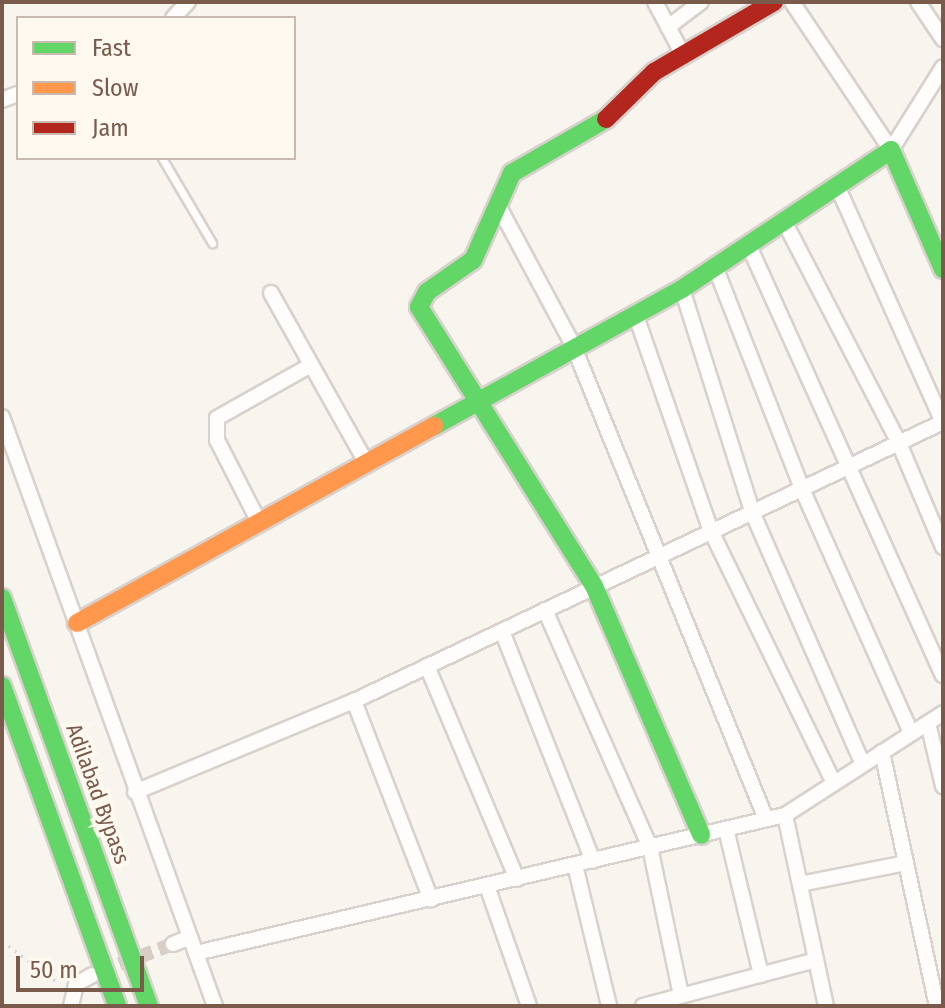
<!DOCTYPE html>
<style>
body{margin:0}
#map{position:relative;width:945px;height:1008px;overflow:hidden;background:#f8f4ee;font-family:"Fira Sans Condensed",sans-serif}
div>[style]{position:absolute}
.street-tunnel>*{height:14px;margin-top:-7px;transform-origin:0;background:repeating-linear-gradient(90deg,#d8cec5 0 14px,transparent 0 21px)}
.path>*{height:3px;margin-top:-1.5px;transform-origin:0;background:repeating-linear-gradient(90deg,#dbd3cf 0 2px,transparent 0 8px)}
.roads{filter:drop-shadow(2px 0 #d8d1cc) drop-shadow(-2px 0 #d8d1cc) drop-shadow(0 2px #d8d1cc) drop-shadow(0 -2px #d8d1cc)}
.lane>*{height:7px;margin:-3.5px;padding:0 3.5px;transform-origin:3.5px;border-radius:3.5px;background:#fefdfc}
.street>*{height:14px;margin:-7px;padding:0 7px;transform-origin:7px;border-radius:7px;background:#fefdfc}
.fast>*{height:18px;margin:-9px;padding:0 9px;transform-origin:9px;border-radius:9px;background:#63d668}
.slow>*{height:18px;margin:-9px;padding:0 9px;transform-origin:9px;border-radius:9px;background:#ff974d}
.jam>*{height:18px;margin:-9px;padding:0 9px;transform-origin:9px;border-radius:9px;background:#b3261e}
span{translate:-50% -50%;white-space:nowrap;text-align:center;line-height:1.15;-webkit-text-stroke:8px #fff9f0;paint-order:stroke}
.street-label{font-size:22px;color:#795a4b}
.frame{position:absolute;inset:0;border:4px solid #795a4b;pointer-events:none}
.legend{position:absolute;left:16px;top:16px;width:280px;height:144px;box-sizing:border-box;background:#fff9f0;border:2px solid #c9b9ae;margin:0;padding:10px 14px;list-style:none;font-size:24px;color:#795a4b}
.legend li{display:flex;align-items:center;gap:16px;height:40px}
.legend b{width:40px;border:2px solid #c9b9ae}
.scale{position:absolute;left:16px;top:956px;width:128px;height:36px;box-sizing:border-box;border:4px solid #795a4b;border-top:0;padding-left:10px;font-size:24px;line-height:28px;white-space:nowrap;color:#795a4b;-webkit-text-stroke:6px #fff9f0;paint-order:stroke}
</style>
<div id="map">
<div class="street-tunnel">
<div style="left:100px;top:972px;width:78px;rotate:-21deg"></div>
</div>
<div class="path">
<div style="left:2px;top:941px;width:72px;rotate:36.6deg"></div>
</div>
<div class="roads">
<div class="lane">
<div style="left:162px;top:158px;width:99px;rotate:59.5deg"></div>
</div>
<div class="street">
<div style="left:655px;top:2px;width:58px;rotate:62.1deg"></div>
<div style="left:792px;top:2px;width:178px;rotate:56.2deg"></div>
<div style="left:891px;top:150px;width:98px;rotate:-57.9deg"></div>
<div style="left:918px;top:2px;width:45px;rotate:56deg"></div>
<div style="left:173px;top:18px;width:22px;rotate:-47deg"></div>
<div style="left:668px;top:27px;width:41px;rotate:-37.1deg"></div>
<div style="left:2px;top:100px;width:17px;rotate:-21deg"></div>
<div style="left:839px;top:190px;width:254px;rotate:65.9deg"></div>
<div style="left:499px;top:207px;width:157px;rotate:61.8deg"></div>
<div style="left:573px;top:345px;width:512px;rotate:67.85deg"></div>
<div style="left:784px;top:221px;width:250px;rotate:62.6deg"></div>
<div style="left:899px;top:443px;width:113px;rotate:67.1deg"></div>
<div style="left:749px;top:246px;width:471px;rotate:65.7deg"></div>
<div style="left:716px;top:269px;width:236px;rotate:68.6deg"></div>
<div style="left:802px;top:489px;width:267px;rotate:65.9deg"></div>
<div style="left:682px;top:289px;width:236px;rotate:72.5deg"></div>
<div style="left:753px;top:514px;width:273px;rotate:66.3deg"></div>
<div style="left:271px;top:293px;width:194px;rotate:60.7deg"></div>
<div style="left:635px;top:313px;width:231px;rotate:70.8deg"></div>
<div style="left:711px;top:531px;width:280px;rotate:64deg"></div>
<div style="left:2px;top:417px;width:626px;rotate:70.12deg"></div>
<div style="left:260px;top:524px;width:94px;rotate:-117.1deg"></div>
<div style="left:217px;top:440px;width:22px;rotate:-90deg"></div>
<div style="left:217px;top:418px;width:108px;rotate:-29.4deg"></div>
<div style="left:545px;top:610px;width:259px;rotate:66.1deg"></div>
<div style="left:650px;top:847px;width:152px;rotate:78.2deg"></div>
<div style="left:502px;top:631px;width:247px;rotate:68.4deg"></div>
<div style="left:427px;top:666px;width:231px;rotate:67.1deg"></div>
<div style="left:354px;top:701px;width:213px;rotate:68.8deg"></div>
<div style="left:928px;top:723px;width:65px;rotate:76.6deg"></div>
<div style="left:882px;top:752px;width:260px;rotate:77.8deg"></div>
<div style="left:135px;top:792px;width:237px;rotate:-22.6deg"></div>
<div style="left:354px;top:701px;width:652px;rotate:-25.35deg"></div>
<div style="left:785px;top:815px;width:195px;rotate:77.9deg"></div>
<div style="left:726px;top:829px;width:150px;rotate:76.5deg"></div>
<div style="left:575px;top:865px;width:145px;rotate:76.4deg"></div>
<div style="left:800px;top:884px;width:108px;rotate:-11.2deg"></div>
<div style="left:487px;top:886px;width:127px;rotate:70.7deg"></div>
<div style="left:173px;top:944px;width:18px;rotate:-22deg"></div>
<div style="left:196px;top:953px;width:605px;rotate:-13.19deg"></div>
<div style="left:785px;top:815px;width:188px;rotate:-32.8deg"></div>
<div style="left:71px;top:1006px;width:23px;rotate:-77deg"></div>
<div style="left:76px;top:984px;width:18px;rotate:-29deg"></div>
<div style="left:643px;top:1006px;width:179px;rotate:-14.9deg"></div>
</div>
<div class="fast">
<div style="left:606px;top:119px;width:108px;rotate:150.1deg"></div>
<div style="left:512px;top:173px;width:95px;rotate:114.1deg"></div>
<div style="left:473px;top:260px;width:56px;rotate:145.2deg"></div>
<div style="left:427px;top:292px;width:17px;rotate:118deg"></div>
<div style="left:419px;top:307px;width:329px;rotate:57.9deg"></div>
<div style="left:594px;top:586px;width:271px;rotate:66.7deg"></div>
<div style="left:434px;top:426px;width:283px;rotate:-28.9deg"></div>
<div style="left:682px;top:289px;width:251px;rotate:-33.6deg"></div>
<div style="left:891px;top:150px;width:130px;rotate:66.4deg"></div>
<div style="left:2px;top:598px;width:434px;rotate:70.2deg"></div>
<div style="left:2px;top:686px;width:340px;rotate:70.2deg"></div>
</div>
<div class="slow">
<div style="left:77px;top:623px;width:408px;rotate:-28.9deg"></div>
</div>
<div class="jam">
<div style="left:606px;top:119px;width:67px;rotate:-44.4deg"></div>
<div style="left:654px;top:72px;width:139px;rotate:-30.3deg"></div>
</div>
</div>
<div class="street-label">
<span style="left:98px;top:794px;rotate:70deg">Adilabad Bypass</span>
</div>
<div class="frame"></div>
<ul class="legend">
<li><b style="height:10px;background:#63d668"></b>Fast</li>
<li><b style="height:10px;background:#ff974d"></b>Slow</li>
<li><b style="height:10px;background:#b3261e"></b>Jam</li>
</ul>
<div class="scale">50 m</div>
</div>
